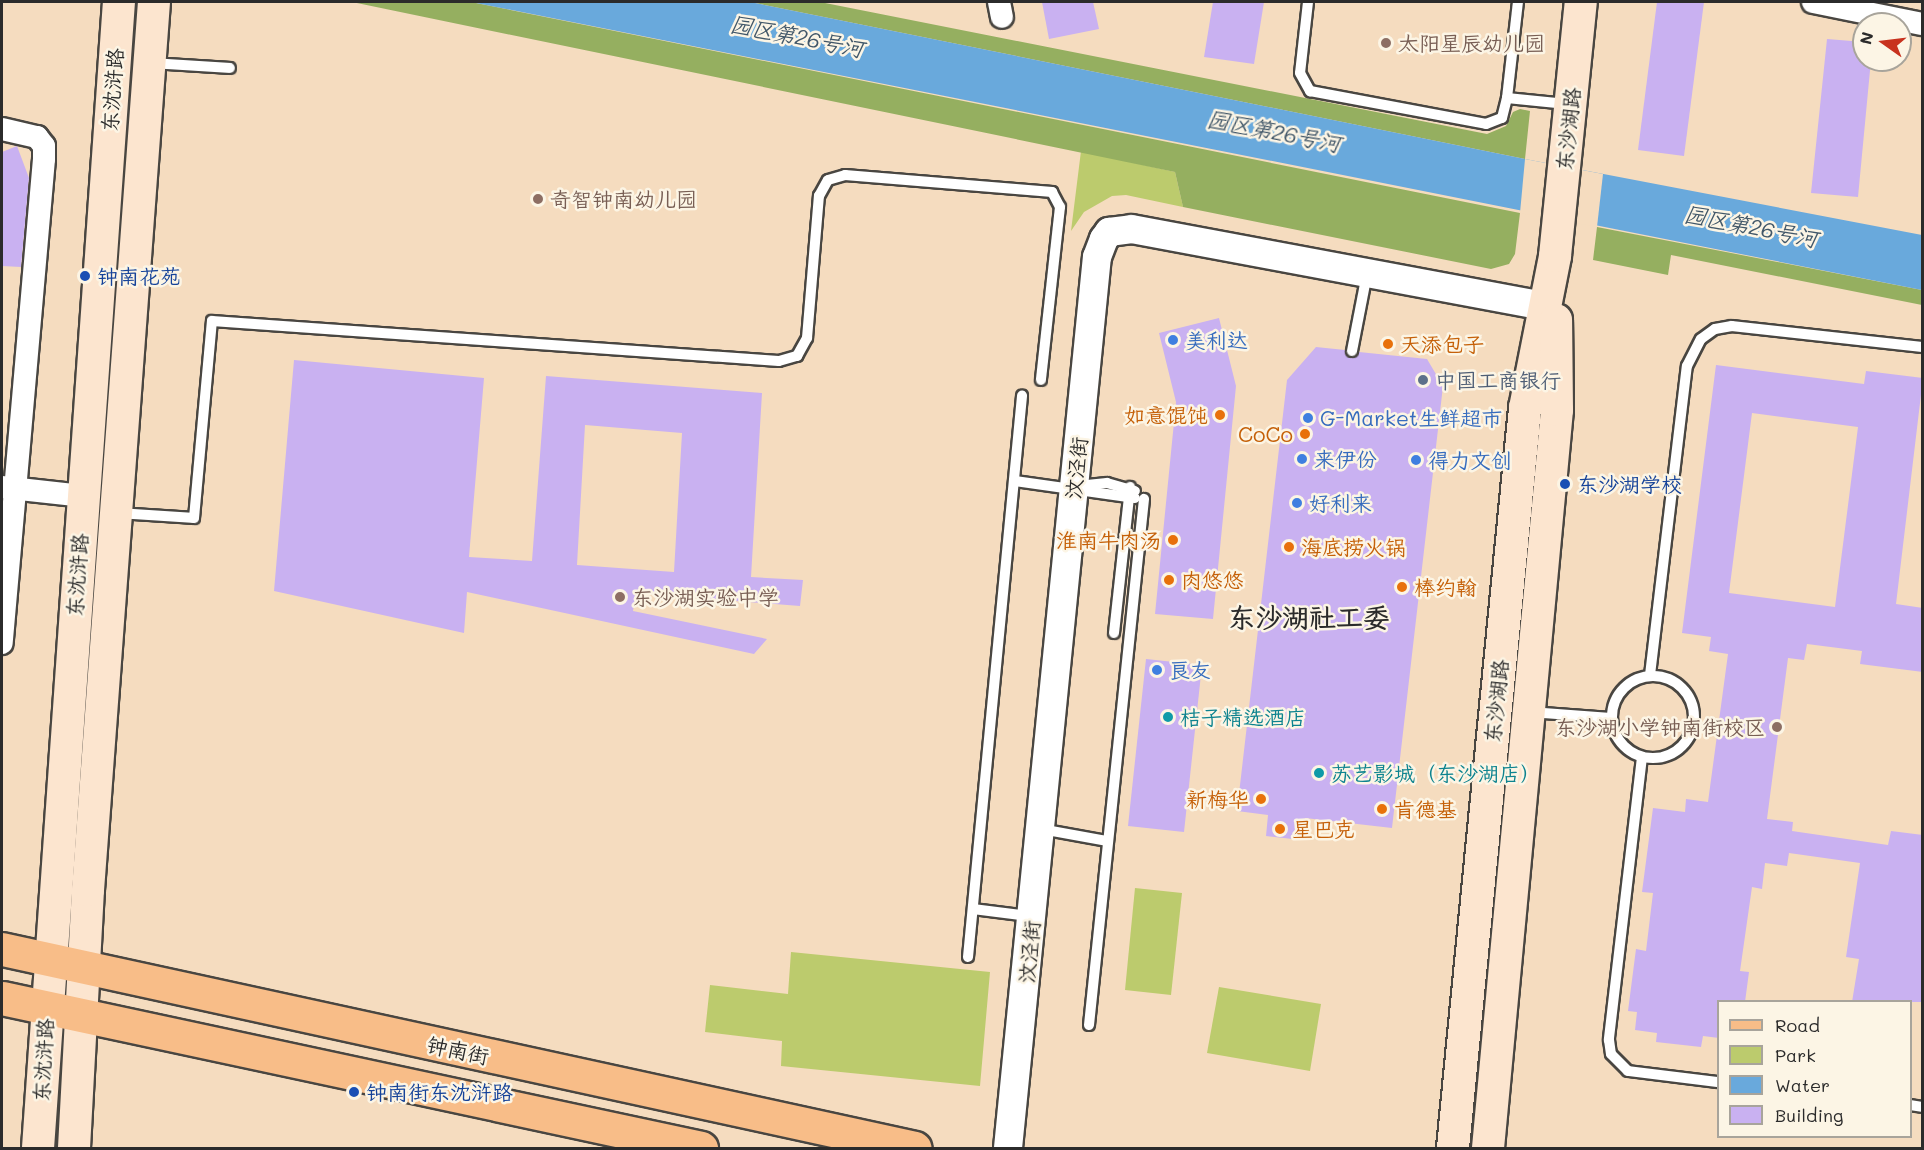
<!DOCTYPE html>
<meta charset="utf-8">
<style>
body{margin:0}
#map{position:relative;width:1924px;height:1150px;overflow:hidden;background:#f5dcbf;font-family:Mali,"LXGW WenKai TC",sans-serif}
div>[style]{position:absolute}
.green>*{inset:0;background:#bccb6d}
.forest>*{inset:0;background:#95af60}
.water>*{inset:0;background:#69a9dc}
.pier>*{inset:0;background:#f5dcbf}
.building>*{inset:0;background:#c9b1f1}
.roads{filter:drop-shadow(2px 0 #494641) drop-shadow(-2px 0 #494641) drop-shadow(0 2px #494641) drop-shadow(0 -2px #494641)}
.service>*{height:10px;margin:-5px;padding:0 5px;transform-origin:5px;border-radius:5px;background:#fff}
.service>.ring{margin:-5px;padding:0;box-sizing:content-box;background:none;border:10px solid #fff;border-radius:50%}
.minor>*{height:22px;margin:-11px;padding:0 11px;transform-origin:11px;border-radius:11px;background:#fff}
.tertiary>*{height:28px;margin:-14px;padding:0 14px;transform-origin:14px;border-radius:14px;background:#fff}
.secondary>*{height:32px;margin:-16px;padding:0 16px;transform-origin:16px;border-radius:16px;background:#fce5cf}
.primary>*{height:33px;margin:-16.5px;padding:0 16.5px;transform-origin:16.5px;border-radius:16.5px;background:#f8bd88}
.dots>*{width:16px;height:16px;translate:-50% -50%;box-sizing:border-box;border:3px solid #fcf5e5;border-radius:50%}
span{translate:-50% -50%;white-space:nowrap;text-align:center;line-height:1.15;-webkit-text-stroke:5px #fcf5e5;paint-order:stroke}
.education-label{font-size:21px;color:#785e54}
.left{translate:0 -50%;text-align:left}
.right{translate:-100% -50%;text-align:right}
.street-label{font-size:21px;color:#2b2b2b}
.transit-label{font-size:21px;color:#164399}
.shop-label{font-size:21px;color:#366cbe}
.food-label{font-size:21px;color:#c56008}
.service-label{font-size:21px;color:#4e5e75}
.culture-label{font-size:21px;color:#0d838f}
.water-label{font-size:22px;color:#415769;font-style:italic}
.district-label{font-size:27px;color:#2b2b2b;font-weight:700}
.frame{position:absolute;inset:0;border:3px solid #2b2b2b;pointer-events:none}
.legend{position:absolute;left:1717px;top:1000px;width:195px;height:138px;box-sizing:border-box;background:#fcf5e5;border:2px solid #a8a49b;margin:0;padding:8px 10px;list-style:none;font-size:18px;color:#2b2b2b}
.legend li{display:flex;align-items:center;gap:12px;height:30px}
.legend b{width:30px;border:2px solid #a8a49b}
.north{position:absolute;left:1852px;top:12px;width:60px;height:60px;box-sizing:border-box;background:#fcf5e5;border:2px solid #a8a49b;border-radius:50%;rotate:284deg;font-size:16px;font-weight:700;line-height:24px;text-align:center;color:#2b2b2b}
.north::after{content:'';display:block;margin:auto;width:21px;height:27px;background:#c8321e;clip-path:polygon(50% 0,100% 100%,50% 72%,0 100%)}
</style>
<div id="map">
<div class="green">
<div style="clip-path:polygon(1081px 151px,1175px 172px,1183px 207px,1126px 195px,1112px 196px,1084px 212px,1071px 231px)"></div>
<div style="clip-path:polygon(1135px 888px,1182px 893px,1171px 995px,1125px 990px)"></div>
<div style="clip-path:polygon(791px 952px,990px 972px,980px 1086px,781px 1066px,782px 1041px,705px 1032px,710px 985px,788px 994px)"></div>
<div style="clip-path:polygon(1219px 987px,1321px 1004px,1310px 1071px,1207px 1053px)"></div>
</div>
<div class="forest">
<div style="clip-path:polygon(352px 2px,471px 2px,1520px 213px,1515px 254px,1509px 264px,1491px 269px,1183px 207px,1175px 172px)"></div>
<div style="clip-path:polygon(750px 2px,820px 2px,1487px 134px,1506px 126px,1513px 112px,1520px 109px,1530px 111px,1525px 159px)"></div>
<div style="clip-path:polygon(1597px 227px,1922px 290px,1922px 305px,1671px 255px,1668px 275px,1593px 260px)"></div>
</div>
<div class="water">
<div style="clip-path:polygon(471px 2px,750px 2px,1525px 159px,1922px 235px,1922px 290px)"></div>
</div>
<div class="pier">
<div style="clip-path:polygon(1525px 159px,1603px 174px,1597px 227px,1520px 213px)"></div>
</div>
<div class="building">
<div style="clip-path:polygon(1042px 2px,1093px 2px,1099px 29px,1049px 39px)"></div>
<div style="clip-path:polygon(1213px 2px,1264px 2px,1254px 64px,1204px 57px)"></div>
<div style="clip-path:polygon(1657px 2px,1704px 2px,1684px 156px,1638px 150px)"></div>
<div style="clip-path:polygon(1827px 39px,1864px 42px,1864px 60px,1871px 60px,1858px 197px,1811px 193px)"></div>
<div style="clip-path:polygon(17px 146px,29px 178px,21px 267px,2px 266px,2px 152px)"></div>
<div style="clip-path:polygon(1219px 318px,1236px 386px,1213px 619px,1155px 614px,1176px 402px,1159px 333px)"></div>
<div style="clip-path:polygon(1316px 347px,1345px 350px,1351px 358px,1359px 352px,1427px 359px,1443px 386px,1392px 828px,1305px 818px,1302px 840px,1266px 836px,1268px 815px,1237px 811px,1287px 380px)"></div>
<div style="clip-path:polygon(evenodd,294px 360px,484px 378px,469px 557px,532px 561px,546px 376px,762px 393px,751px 577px,803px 580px,800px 606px,636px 593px,633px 611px,767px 639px,754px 654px,467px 592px,464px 633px,274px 591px,294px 360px,585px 425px,682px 433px,674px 572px,577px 565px,585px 425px)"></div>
<div style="clip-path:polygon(evenodd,1716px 365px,1864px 384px,1866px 371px,1923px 378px,1896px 604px,1923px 608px,1923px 672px,1860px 664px,1862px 651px,1807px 644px,1804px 660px,1788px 658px,1767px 819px,1793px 822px,1792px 831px,1888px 845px,1891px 831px,1923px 835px,1923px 1002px,1852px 1002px,1859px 959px,1846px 957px,1860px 863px,1789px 853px,1787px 866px,1765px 863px,1762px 889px,1752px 887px,1740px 971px,1749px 972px,1745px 1002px,1719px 1002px,1719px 1038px,1703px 1036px,1701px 1047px,1656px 1042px,1657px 1033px,1635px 1030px,1637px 1012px,1628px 1011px,1636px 949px,1646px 951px,1653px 893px,1642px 892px,1653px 808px,1685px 812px,1686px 799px,1708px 802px,1728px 654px,1709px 651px,1711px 637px,1682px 633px,1716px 365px,1752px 413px,1858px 427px,1835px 607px,1729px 593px,1752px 413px)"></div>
<div style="clip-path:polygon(1146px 659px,1202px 665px,1184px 832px,1128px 826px)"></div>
</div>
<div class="roads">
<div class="service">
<div style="left:1308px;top:2px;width:71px;rotate:96.4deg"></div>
<div style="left:1300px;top:73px;width:21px;rotate:61deg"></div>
<div style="left:1310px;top:91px;width:179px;rotate:10.6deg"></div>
<div style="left:1486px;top:124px;width:17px;rotate:-21deg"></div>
<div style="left:1502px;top:118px;width:21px;rotate:-76deg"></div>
<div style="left:1507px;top:98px;width:60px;rotate:5.7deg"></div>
<div style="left:152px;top:63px;width:78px;rotate:3.7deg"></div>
<div style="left:1507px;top:98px;width:97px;rotate:-83.5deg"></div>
<div style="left:1352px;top:351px;width:78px;rotate:-79deg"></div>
<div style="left:1015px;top:481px;width:121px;rotate:8.1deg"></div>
<div style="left:1077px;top:486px;width:30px;rotate:-6deg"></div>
<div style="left:1107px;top:483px;width:29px;rotate:16deg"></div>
<div style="left:119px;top:513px;width:75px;rotate:3.8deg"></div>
<div style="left:194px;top:518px;width:198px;rotate:-84.8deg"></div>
<div style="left:212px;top:321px;width:568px;rotate:4.04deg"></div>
<div style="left:779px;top:361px;width:19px;rotate:-16deg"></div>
<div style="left:797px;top:356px;width:21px;rotate:-61deg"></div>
<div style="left:807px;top:338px;width:143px;rotate:-85.2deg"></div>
<div style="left:819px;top:196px;width:18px;rotate:-61deg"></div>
<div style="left:828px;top:180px;width:18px;rotate:-16deg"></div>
<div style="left:845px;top:175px;width:208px;rotate:4.7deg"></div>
<div style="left:1052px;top:192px;width:17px;rotate:62deg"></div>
<div style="left:1060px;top:207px;width:174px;rotate:96.3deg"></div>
<div style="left:1114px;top:633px;width:147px;rotate:-83.7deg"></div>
<div style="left:1650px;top:675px;width:311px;rotate:-83.2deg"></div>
<div style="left:1687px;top:366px;width:30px;rotate:-63deg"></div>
<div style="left:1701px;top:339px;width:17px;rotate:-36deg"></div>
<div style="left:1715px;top:329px;width:17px;rotate:-10deg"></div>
<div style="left:1732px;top:326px;width:191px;rotate:6.3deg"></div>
<div class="ring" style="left:1612px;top:676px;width:72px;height:72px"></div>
<div style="left:1530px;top:712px;width:81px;rotate:4.2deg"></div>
<div style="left:1642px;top:757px;width:285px;rotate:96.7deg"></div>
<div style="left:1609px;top:1040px;width:14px;rotate:82deg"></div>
<div style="left:1611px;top:1054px;width:24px;rotate:45deg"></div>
<div style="left:1628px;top:1071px;width:91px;rotate:7deg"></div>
<div style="left:1041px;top:829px;width:67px;rotate:10.3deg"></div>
<div style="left:973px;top:909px;width:56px;rotate:7.1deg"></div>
<div style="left:968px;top:957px;width:564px;rotate:-84.5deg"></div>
<div style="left:1089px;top:1025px;width:529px;rotate:-84.03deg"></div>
<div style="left:1910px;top:1105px;width:12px;rotate:9deg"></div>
</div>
<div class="minor">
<div style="left:999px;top:2px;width:15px;rotate:79deg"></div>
<div style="left:1813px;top:2px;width:111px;rotate:11.4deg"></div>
<div style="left:2px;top:129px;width:36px;rotate:13deg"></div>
<div style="left:37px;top:137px;width:11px;rotate:52deg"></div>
<div style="left:44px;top:146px;width:13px;rotate:90deg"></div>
<div style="left:44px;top:159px;width:486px;rotate:95deg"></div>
<div style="left:2px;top:487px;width:81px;rotate:6.3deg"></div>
</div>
<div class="tertiary">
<div style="left:1008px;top:1148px;width:895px;rotate:-84.3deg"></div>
<div style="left:1097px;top:257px;width:19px;rotate:-69deg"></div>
<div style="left:1104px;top:239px;width:9px;rotate:-54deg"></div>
<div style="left:1109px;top:232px;width:23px;rotate:-7deg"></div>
<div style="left:1132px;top:229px;width:420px;rotate:10.6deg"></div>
</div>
<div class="secondary">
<div style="left:38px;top:1148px;width:1149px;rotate:-85.96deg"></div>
<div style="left:74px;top:1148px;width:258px;rotate:-86.9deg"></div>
<div style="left:88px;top:890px;width:890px;rotate:-85.75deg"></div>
<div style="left:1453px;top:1148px;width:743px;rotate:-84.44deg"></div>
<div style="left:1525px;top:408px;width:155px;rotate:-78.8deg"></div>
<div style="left:1555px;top:256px;width:255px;rotate:-84.2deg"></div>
<div style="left:1488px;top:1148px;width:741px;rotate:-84.66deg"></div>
<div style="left:1557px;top:410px;width:90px;rotate:-90.6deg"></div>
</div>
<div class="primary">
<div style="left:2px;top:949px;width:934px;rotate:12.3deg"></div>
<div style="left:2px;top:998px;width:715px;rotate:12.11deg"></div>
</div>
</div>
<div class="dots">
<div style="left:1386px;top:43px;background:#8d6e63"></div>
<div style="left:538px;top:199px;background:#8d6e63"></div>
<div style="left:85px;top:276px;background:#1a4fb4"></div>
<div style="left:1173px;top:340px;background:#3f7fe0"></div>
<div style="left:1388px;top:344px;background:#e8710a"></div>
<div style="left:1423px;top:380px;background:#5c6f8a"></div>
<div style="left:1220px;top:415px;background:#e8710a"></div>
<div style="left:1308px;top:418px;background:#3f7fe0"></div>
<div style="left:1305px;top:434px;background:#e8710a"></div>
<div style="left:1302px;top:459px;background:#3f7fe0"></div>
<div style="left:1416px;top:460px;background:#3f7fe0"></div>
<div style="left:1565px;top:484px;background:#1a4fb4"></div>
<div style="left:1297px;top:503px;background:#3f7fe0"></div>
<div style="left:1173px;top:540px;background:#e8710a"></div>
<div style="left:1289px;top:547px;background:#e8710a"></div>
<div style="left:1169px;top:580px;background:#e8710a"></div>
<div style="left:1402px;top:587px;background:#e8710a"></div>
<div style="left:620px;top:597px;background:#8d6e63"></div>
<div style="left:1157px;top:670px;background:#3f7fe0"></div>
<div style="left:1168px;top:717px;background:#0f9aa8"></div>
<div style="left:1777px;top:727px;background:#8d6e63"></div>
<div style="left:1319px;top:773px;background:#0f9aa8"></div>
<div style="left:1261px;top:799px;background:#e8710a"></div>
<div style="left:1382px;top:809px;background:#e8710a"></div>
<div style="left:1280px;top:829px;background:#e8710a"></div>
<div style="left:354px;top:1092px;background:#1a4fb4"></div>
</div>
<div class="education-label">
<span class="left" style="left:1398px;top:43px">太阳星辰幼儿园</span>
<span class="left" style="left:550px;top:199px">奇智钟南幼儿园</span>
<span class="left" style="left:632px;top:597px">东沙湖实验中学</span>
<span class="right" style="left:1765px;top:727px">东沙湖小学钟南街校区</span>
</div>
<div class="street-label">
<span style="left:112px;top:90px;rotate:-86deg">东沈浒路</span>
<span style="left:1568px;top:129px;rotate:-84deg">东沙湖路</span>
<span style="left:1076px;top:468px;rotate:-84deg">汶泾街</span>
<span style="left:77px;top:575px;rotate:-86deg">东沈浒路</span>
<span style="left:1496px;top:701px;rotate:-84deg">东沙湖路</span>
<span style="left:1029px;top:952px;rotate:-85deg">汶泾街</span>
<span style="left:458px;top:1050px;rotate:12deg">钟南街</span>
<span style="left:43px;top:1060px;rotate:-87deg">东沈浒路</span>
</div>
<div class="transit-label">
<span class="left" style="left:97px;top:276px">钟南花苑</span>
<span class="left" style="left:1577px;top:484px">东沙湖学校</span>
<span class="left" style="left:366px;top:1092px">钟南街东沈浒路</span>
</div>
<div class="shop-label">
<span class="left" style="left:1185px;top:340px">美利达</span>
<span class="left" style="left:1320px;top:418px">G-Market生鲜超市</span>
<span class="left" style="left:1314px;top:459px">来伊份</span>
<span class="left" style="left:1428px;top:460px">得力文创</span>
<span class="left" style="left:1309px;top:503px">好利来</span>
<span class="left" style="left:1169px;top:670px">良友</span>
</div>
<div class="food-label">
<span class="left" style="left:1400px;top:344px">天添包子</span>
<span class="right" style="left:1208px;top:415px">如意馄饨</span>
<span class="right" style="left:1293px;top:434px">CoCo</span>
<span class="right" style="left:1161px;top:540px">淮南牛肉汤</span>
<span class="left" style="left:1301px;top:547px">海底捞火锅</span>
<span class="left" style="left:1181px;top:580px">肉悠悠</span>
<span class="left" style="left:1414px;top:587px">棒约翰</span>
<span class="right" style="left:1249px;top:799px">新梅华</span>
<span class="left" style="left:1394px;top:809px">肯德基</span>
<span class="left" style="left:1292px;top:829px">星巴克</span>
</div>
<div class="service-label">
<span class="left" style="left:1435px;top:380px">中国工商银行</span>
</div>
<div class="culture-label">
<span class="left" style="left:1180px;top:717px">桔子精选酒店</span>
<span class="left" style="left:1331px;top:773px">苏艺影城（东沙湖店）</span>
</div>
<div class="water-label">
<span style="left:797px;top:36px;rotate:11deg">园区第26号河</span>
<span style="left:1274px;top:131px;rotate:11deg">园区第26号河</span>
<span style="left:1751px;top:226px;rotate:11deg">园区第26号河</span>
</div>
<div class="district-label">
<span style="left:1309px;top:617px">东沙湖社工委</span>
</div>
<div class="frame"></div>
<ul class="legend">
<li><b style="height:8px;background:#f8bd88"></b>Road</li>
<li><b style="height:16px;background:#bccb6d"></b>Park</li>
<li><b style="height:16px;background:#69a9dc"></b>Water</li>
<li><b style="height:16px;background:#c9b1f1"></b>Building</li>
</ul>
<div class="north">N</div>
</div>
